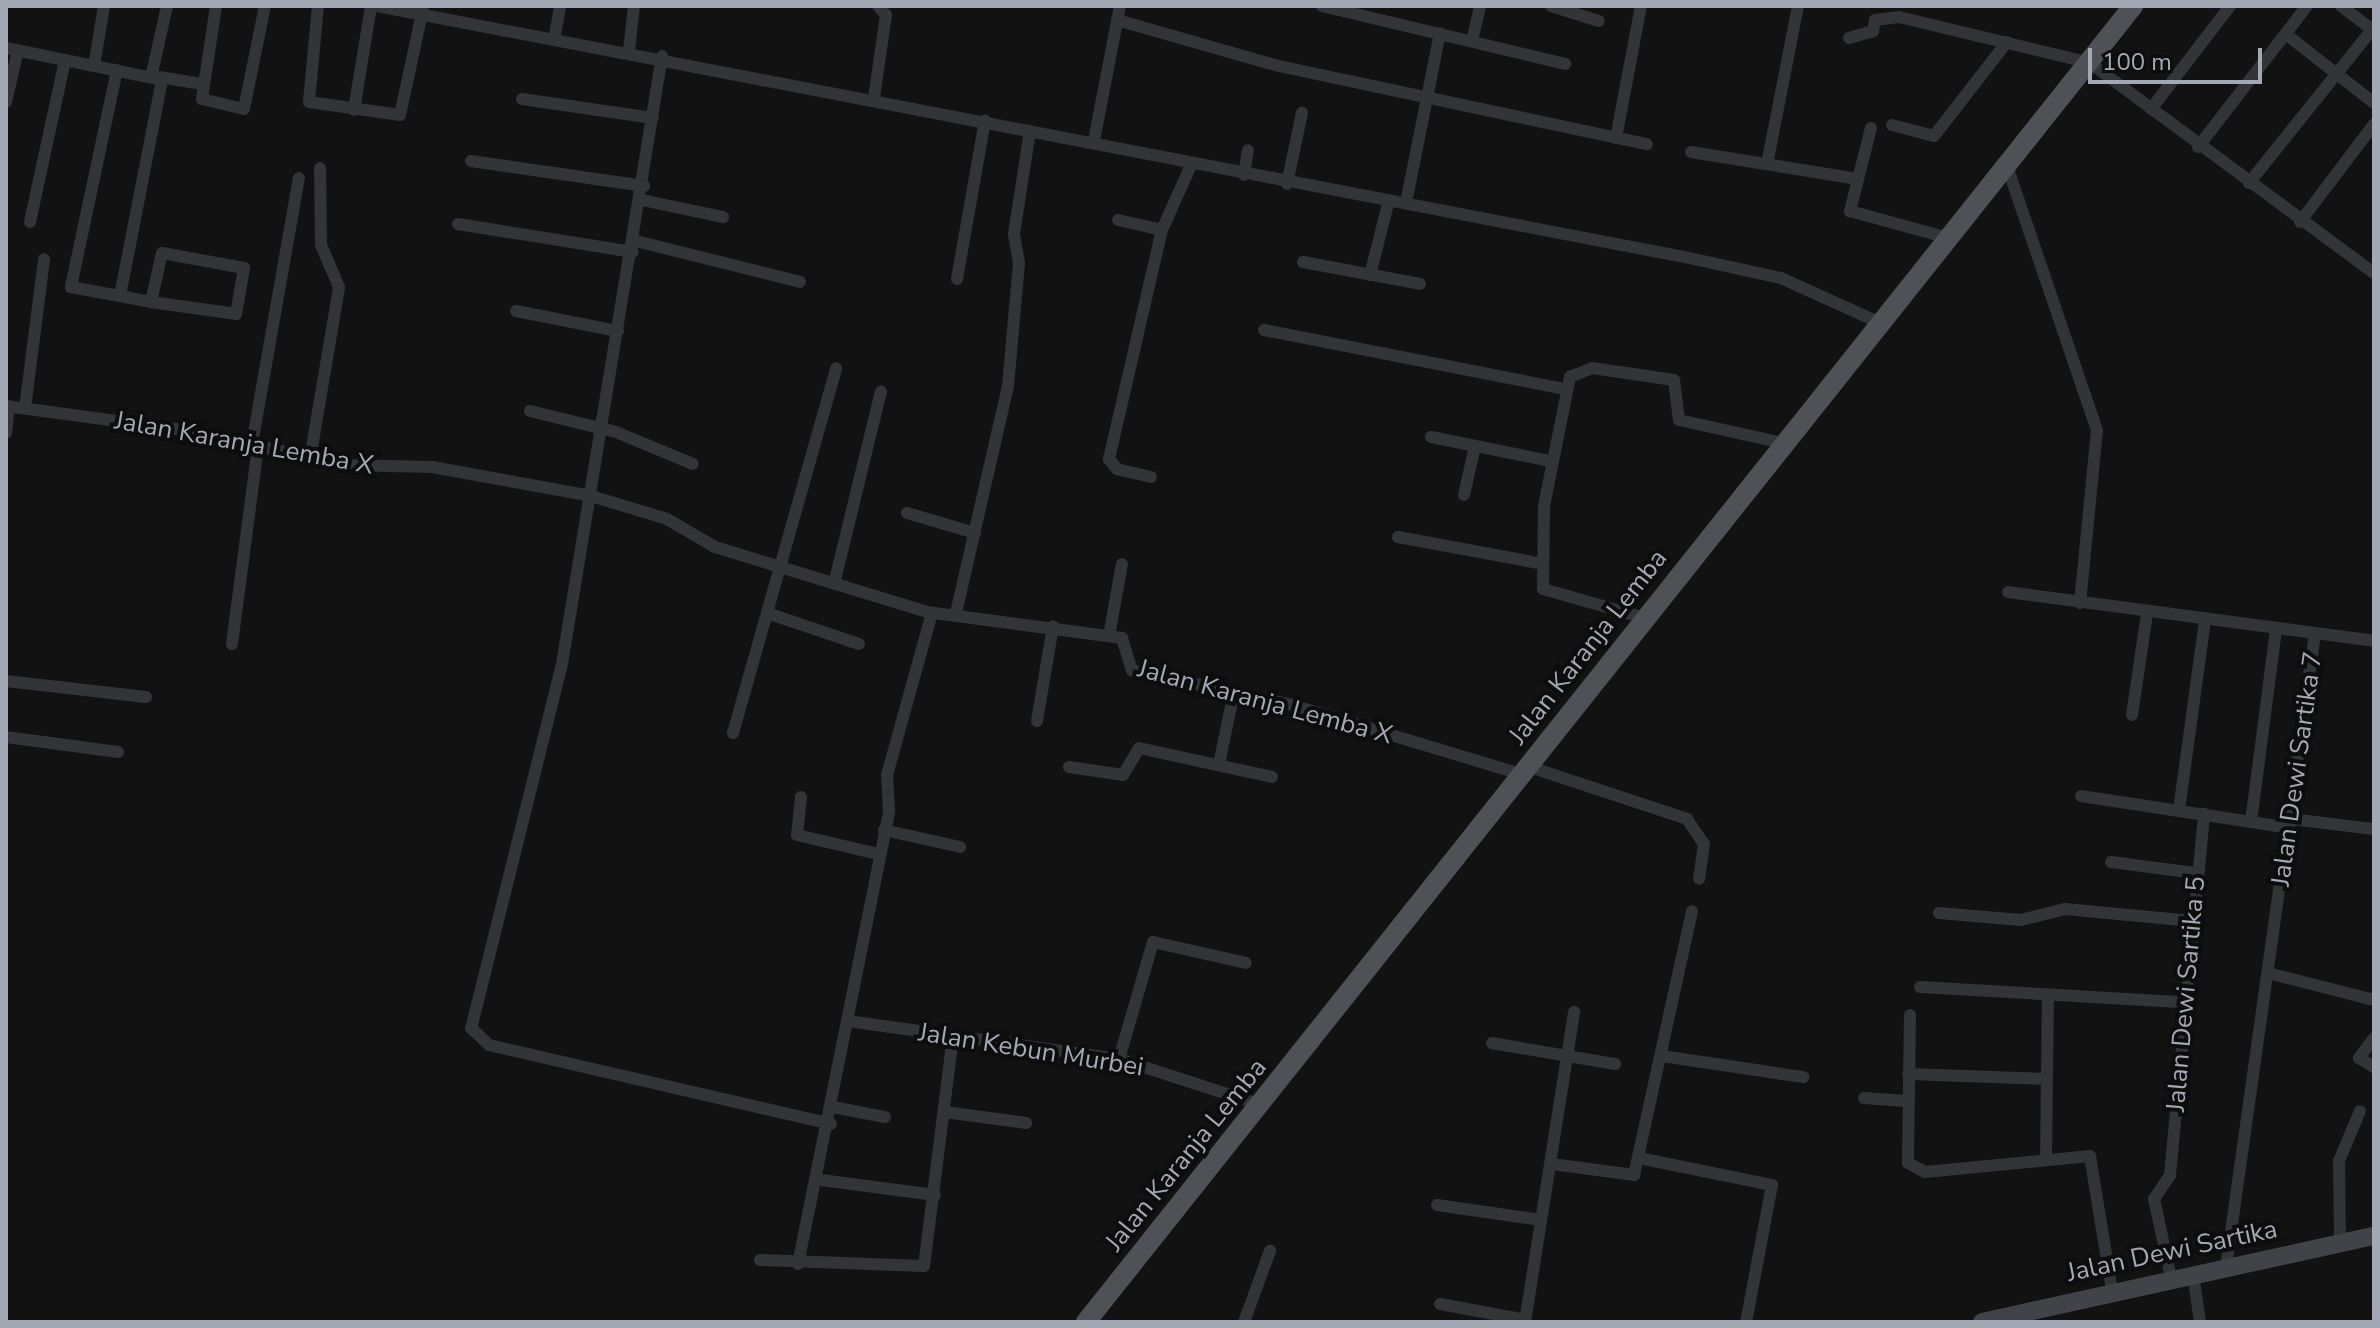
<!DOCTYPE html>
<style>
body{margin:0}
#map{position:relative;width:2380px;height:1328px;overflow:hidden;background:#121213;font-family:"Nunito Sans",sans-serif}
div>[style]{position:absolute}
.minor>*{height:12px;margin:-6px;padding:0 6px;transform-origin:6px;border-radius:6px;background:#333438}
.secondary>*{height:18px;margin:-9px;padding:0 9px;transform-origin:9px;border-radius:9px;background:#414348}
.primary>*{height:20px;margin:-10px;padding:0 10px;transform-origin:10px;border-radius:10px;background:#4f5157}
span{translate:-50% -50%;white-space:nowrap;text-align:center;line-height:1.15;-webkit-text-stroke:8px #0d0d0e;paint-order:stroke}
.street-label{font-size:26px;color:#a3a9b4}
.frame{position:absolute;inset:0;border:8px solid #a3a9b4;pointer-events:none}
.scale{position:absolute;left:2088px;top:48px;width:174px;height:36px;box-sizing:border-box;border:4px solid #a3a9b4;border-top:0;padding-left:10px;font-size:24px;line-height:28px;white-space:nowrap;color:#a3a9b4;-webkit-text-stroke:6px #0d0d0e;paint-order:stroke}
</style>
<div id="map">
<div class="minor">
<div style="left:216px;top:6px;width:94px;rotate:98.6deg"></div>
<div style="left:202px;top:99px;width:43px;rotate:13.4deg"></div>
<div style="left:244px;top:109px;width:105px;rotate:-78.5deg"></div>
<div style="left:318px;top:6px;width:96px;rotate:95.4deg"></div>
<div style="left:309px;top:102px;width:92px;rotate:8.1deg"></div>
<div style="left:400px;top:115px;width:108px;rotate:-77.8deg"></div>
<div style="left:377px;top:6px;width:1336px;rotate:10.87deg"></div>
<div style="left:1689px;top:258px;width:94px;rotate:12.3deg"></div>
<div style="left:1781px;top:278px;width:109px;rotate:24.4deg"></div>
<div style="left:1322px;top:6px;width:250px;rotate:13.4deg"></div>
<div style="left:1551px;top:6px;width:50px;rotate:17.4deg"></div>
<div style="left:2341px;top:6px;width:41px;rotate:37.1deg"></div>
<div style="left:1117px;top:20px;width:168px;rotate:15.9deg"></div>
<div style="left:1279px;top:66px;width:376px;rotate:12deg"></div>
<div style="left:555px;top:35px;width:29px;rotate:-80deg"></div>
<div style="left:2287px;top:35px;width:110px;rotate:38deg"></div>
<div style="left:1849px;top:38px;width:25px;rotate:-16deg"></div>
<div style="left:1873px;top:31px;width:11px;rotate:-80deg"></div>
<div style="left:1875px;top:20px;width:24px;rotate:-7deg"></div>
<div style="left:1899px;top:17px;width:196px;rotate:13.5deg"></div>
<div style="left:2090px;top:63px;width:353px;rotate:36.5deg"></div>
<div style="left:1472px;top:41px;width:36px;rotate:-77deg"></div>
<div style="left:6px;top:48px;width:159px;rotate:11.6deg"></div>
<div style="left:162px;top:80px;width:220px;rotate:101deg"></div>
<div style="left:629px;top:50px;width:44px;rotate:-83.5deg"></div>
<div style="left:662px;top:56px;width:616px;rotate:99.34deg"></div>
<div style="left:562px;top:664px;width:375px;rotate:104deg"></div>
<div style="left:471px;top:1028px;width:25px;rotate:43deg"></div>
<div style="left:489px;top:1045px;width:351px;rotate:13deg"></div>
<div style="left:94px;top:66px;width:61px;rotate:-80.5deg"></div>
<div style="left:117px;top:70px;width:222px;rotate:102deg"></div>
<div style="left:71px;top:287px;width:81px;rotate:10.6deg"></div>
<div style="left:151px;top:302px;width:86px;rotate:8deg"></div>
<div style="left:236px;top:314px;width:47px;rotate:-80.1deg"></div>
<div style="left:244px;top:268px;width:83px;rotate:-169.6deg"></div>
<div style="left:162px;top:253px;width:50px;rotate:102.7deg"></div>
<div style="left:152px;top:73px;width:69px;rotate:-77.4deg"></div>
<div style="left:160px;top:77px;width:43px;rotate:9.5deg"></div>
<div style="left:874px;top:98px;width:84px;rotate:-81.8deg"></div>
<div style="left:886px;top:15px;width:12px;rotate:-132deg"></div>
<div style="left:522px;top:99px;width:132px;rotate:8.3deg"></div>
<div style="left:6px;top:102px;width:53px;rotate:-77deg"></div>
<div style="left:2151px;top:109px;width:130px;rotate:-52.5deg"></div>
<div style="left:354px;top:110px;width:105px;rotate:-80.7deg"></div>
<div style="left:1892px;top:125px;width:43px;rotate:14.7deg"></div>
<div style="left:1934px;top:136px;width:119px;rotate:-52.2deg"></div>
<div style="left:1871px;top:128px;width:86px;rotate:104.2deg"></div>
<div style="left:1850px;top:211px;width:103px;rotate:15.3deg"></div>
<div style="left:1616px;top:138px;width:134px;rotate:-79.3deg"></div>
<div style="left:1094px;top:141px;width:137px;rotate:-79.1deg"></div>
<div style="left:2198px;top:147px;width:178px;rotate:-52.3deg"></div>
<div style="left:1691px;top:152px;width:169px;rotate:9.2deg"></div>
<div style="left:1768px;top:159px;width:156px;rotate:-78.9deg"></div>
<div style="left:471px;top:161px;width:175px;rotate:8.2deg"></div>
<div style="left:2007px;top:166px;width:279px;rotate:71.2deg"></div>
<div style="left:2097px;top:430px;width:174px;rotate:95.6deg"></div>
<div style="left:1244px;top:175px;width:25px;rotate:-81deg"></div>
<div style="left:2249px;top:183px;width:200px;rotate:-51.3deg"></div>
<div style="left:1287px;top:184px;width:73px;rotate:-78.1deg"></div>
<div style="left:642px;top:200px;width:83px;rotate:11.9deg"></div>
<div style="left:1406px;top:203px;width:173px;rotate:-78.7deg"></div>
<div style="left:1118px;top:220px;width:45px;rotate:12.8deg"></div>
<div style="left:30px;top:222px;width:166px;rotate:-77.8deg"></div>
<div style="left:2300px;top:222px;width:123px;rotate:-52.9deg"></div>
<div style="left:458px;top:224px;width:177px;rotate:9.1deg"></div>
<div style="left:636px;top:241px;width:169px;rotate:14deg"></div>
<div style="left:1303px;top:262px;width:119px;rotate:10.6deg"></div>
<div style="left:1370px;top:275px;width:77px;rotate:-75.8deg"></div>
<div style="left:957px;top:279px;width:161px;rotate:-80deg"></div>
<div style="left:516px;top:311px;width:104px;rotate:11.1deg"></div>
<div style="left:1264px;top:330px;width:308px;rotate:11.1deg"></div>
<div style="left:6px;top:406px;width:180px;rotate:7.7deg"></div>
<div style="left:184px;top:430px;width:164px;rotate:12.3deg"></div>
<div style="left:344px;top:465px;width:88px;rotate:1.3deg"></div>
<div style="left:432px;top:467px;width:162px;rotate:10.3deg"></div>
<div style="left:591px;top:496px;width:79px;rotate:16.8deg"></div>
<div style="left:667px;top:519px;width:56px;rotate:30.3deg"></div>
<div style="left:715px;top:547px;width:222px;rotate:17deg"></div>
<div style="left:927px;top:612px;width:197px;rotate:7.6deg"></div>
<div style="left:1122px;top:638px;width:34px;rotate:73deg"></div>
<div style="left:1132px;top:670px;width:164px;rotate:12.3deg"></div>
<div style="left:1292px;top:705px;width:238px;rotate:16.8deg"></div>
<div style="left:25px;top:408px;width:150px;rotate:-82.7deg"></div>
<div style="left:530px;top:411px;width:89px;rotate:13.7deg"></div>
<div style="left:616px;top:432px;width:83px;rotate:22.6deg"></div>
<div style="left:6px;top:433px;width:27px;rotate:-84deg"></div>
<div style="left:1431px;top:437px;width:121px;rotate:11.4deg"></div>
<div style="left:252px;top:444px;width:270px;rotate:-80deg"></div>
<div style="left:310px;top:459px;width:174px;rotate:-80.4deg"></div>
<div style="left:339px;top:287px;width:46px;rotate:-113.2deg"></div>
<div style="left:321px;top:245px;width:77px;rotate:-90.7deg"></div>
<div style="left:1151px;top:477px;width:35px;rotate:-167deg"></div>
<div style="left:1117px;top:469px;width:13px;rotate:-129deg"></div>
<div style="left:1109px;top:459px;width:235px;rotate:-77deg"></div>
<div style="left:1162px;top:230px;width:73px;rotate:-65.9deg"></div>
<div style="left:1464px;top:495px;width:50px;rotate:-77.3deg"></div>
<div style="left:907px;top:513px;width:71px;rotate:16.4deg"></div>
<div style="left:1398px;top:537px;width:147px;rotate:10.5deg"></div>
<div style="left:835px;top:580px;width:194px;rotate:-76.3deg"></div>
<div style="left:2008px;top:592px;width:369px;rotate:7.6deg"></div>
<div style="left:767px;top:613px;width:97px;rotate:18.6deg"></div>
<div style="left:956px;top:613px;width:233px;rotate:-77.1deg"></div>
<div style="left:1008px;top:386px;width:123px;rotate:-84.9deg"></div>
<div style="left:1019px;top:263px;width:29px;rotate:-100deg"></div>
<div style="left:1014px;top:234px;width:104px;rotate:-81.2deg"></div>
<div style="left:1645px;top:618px;width:106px;rotate:-164.1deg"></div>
<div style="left:1543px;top:589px;width:83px;rotate:-89.3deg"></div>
<div style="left:1544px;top:506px;width:132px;rotate:-78.6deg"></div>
<div style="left:1570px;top:377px;width:24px;rotate:-22deg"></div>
<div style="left:1592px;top:368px;width:83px;rotate:8.3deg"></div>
<div style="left:1674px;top:380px;width:40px;rotate:82.9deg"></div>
<div style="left:1679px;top:420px;width:107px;rotate:12.5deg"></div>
<div style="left:1109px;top:636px;width:73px;rotate:-79.8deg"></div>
<div style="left:232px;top:644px;width:200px;rotate:-82.5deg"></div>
<div style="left:6px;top:681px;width:141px;rotate:6.5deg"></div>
<div style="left:2132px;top:715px;width:103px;rotate:-81.6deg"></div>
<div style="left:1037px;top:721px;width:96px;rotate:-80.4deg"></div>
<div style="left:733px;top:733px;width:379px;rotate:-74.2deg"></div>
<div style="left:6px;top:737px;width:113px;rotate:7.6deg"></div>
<div style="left:1219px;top:764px;width:74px;rotate:-78.2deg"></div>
<div style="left:1527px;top:766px;width:169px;rotate:18.3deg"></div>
<div style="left:1687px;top:819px;width:30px;rotate:56deg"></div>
<div style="left:1704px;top:844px;width:35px;rotate:98deg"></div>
<div style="left:1069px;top:767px;width:55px;rotate:8.4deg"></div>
<div style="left:1123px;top:775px;width:31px;rotate:-59deg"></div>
<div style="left:1139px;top:748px;width:136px;rotate:12.3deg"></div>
<div style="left:2081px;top:796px;width:211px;rotate:8.7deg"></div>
<div style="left:801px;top:797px;width:38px;rotate:96deg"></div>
<div style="left:797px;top:835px;width:83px;rotate:13.2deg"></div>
<div style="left:2179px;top:810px;width:191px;rotate:-82.2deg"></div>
<div style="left:2291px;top:819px;width:84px;rotate:6.9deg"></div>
<div style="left:2251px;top:822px;width:194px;rotate:-82.6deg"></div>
<div style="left:884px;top:830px;width:78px;rotate:12.6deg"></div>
<div style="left:2111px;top:862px;width:86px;rotate:7.4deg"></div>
<div style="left:1939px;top:913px;width:82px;rotate:4.9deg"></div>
<div style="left:2021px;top:920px;width:45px;rotate:-14deg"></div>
<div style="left:2065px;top:909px;width:128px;rotate:5.4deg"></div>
<div style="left:2268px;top:973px;width:109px;rotate:14.3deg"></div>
<div style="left:1920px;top:987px;width:263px;rotate:3.3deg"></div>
<div style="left:1910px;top:1015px;width:148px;rotate:90.8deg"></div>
<div style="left:1908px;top:1163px;width:19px;rotate:28deg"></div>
<div style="left:1925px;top:1172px;width:166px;rotate:-5.5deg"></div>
<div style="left:2090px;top:1156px;width:136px;rotate:80.7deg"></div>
<div style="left:848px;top:1021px;width:274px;rotate:8deg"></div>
<div style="left:1119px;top:1059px;width:146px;rotate:17.9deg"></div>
<div style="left:2374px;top:1038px;width:25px;rotate:127deg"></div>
<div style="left:2359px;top:1058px;width:17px;rotate:31deg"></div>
<div style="left:1492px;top:1043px;width:125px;rotate:9.7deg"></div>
<div style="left:1662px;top:1056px;width:143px;rotate:8.5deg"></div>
<div style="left:1119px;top:1059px;width:122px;rotate:-73.8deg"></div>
<div style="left:1153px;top:942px;width:95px;rotate:12.7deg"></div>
<div style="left:1908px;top:1074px;width:139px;rotate:2.1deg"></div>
<div style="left:1864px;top:1098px;width:43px;rotate:4deg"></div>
<div style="left:833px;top:1107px;width:53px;rotate:10.9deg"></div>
<div style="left:945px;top:1112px;width:82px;rotate:7.7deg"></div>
<div style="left:2046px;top:1157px;width:162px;rotate:-89.3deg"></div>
<div style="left:1639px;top:1158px;width:136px;rotate:11.5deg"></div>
<div style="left:1772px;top:1185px;width:139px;rotate:100.7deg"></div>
<div style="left:1552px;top:1164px;width:83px;rotate:7.6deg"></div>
<div style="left:1634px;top:1175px;width:270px;rotate:-77.6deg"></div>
<div style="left:821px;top:1180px;width:115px;rotate:7.5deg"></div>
<div style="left:1437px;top:1205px;width:105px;rotate:8.2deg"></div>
<div style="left:2340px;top:1242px;width:81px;rotate:-90.7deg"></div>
<div style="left:2339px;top:1161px;width:54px;rotate:-67.2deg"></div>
<div style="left:760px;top:1260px;width:164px;rotate:2.1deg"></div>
<div style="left:924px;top:1266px;width:230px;rotate:-82.8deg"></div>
<div style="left:798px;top:1264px;width:462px;rotate:-78.6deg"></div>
<div style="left:889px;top:811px;width:36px;rotate:-93deg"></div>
<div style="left:887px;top:775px;width:168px;rotate:-74.5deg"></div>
<div style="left:2226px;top:1267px;width:639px;rotate:-82deg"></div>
<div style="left:2193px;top:1274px;width:49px;rotate:81.7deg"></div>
<div style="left:2171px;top:1278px;width:81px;rotate:-102.1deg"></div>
<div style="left:2154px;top:1199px;width:29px;rotate:-56deg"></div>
<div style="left:2170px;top:1175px;width:363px;rotate:-84.6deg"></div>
<div style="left:1440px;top:1304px;width:87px;rotate:10.5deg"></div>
<div style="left:1244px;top:1322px;width:76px;rotate:-69.9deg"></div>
<div style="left:1525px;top:1322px;width:314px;rotate:-81deg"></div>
</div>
<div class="secondary">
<div style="left:1982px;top:1322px;width:401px;rotate:-12.4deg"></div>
</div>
<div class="primary">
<div style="left:1086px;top:1322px;width:1682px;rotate:-51.49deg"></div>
</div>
<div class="street-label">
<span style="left:244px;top:443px;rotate:10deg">Jalan Karanja Lemba X</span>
<span style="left:1588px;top:647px;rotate:-52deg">Jalan Karanja Lemba</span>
<span style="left:1265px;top:702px;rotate:15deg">Jalan Karanja Lemba X</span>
<span style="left:2297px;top:769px;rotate:-82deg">Jalan Dewi Sartika 7</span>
<span style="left:2186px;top:994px;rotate:-85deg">Jalan Dewi Sartika 5</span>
<span style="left:1031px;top:1050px;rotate:9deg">Jalan Kebun Murbei</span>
<span style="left:1186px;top:1155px;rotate:-51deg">Jalan Karanja Lemba</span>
<span style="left:2172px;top:1251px;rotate:-12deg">Jalan Dewi Sartika</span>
</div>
<div class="frame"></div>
<div class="scale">100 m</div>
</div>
